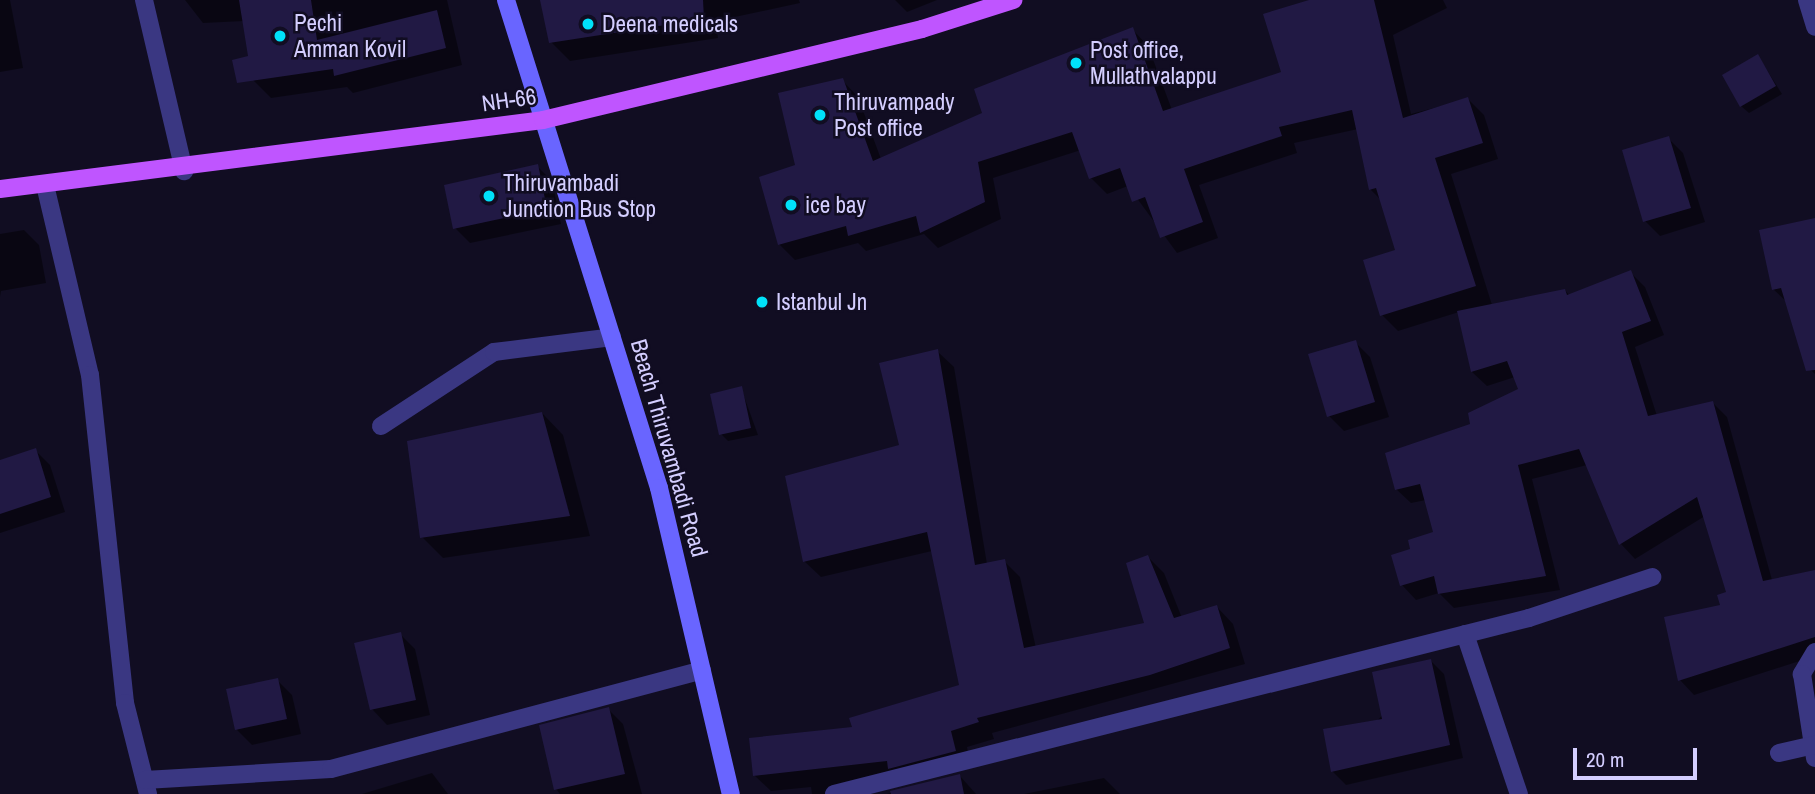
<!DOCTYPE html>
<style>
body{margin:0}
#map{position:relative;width:1815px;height:794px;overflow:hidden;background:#110d22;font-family:"Archivo Narrow",sans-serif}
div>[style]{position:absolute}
.shadow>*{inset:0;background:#0007}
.building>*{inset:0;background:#211944}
.street>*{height:18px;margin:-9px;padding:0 9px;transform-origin:9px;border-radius:9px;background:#3a3782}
.secondary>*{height:18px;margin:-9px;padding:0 9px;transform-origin:9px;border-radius:9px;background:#6965ff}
.primary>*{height:18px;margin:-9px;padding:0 9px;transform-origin:9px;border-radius:9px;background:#bf55ff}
.dots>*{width:19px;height:19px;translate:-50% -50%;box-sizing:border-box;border:4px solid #110d22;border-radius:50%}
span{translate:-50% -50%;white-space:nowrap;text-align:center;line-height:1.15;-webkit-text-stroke:5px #110d22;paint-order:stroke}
.poi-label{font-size:23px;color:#d4ceff}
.left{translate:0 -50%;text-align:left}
.street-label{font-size:23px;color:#d4ceff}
.scale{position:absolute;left:1573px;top:748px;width:124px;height:32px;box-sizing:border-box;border:4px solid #d4ceff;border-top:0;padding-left:9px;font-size:21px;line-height:24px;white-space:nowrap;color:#d4ceff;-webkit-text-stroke:5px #110d22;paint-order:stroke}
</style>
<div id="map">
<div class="shadow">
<div style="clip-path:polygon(0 0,10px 0,23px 68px,0 72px)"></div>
<div style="clip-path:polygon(185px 0,447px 0,462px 65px,353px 93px,347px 87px,271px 98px,253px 80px,244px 21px,203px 23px)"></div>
<div style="clip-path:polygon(542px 0,799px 0,800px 3px,716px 21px,718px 38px,570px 61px,551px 42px)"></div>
<div style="clip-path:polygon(895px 0,937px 0,907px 12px)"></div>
<div style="clip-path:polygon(1315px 0,1443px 0,1447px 8px,1393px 35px,1411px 114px,1468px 99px,1484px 115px,1498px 159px,1451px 174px,1492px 305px,1565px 290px,1570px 296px,1630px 272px,1645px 287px,1664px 335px,1635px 347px,1657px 416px,1713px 403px,1727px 417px,1772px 580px,1815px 571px,1815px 656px,1694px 695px,1680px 680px,1728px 594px,1705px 516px,1635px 559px,1621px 544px,1587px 465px,1532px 479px,1560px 590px,1454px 608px,1439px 593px,1416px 600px,1402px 585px,1412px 550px,1435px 533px,1426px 500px,1411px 503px,1396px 489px,1520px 389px,1515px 377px,1487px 386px,1472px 372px,1459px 312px,1398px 331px,1382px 315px,1397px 251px,1382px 201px,1370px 189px,1358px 129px,1294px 143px,1297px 153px,1199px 185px,1218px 238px,1177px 253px,1128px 186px,1107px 194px,1091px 178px,1081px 150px,993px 178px,1001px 219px,938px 248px,924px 234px,866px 251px,858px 243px,795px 260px,779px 244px,797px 166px,842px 80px,858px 97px,881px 159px,984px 114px,1132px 29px,1148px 46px,1172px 110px,1283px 73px)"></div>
<div style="clip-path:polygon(1758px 56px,1782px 94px,1749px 113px,1741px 106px)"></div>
<div style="clip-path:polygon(1668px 138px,1683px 153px,1705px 222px,1660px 236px,1645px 221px)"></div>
<div style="clip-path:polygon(537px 166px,552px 181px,561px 224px,470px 243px,455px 228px)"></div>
<div style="clip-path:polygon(1815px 220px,1815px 374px,1806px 365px,1788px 303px,1773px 289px)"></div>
<div style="clip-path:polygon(24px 230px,39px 245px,46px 283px,1px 291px,0 297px,0 234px)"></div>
<div style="clip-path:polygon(1355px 342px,1370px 357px,1389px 417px,1344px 431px,1329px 416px)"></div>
<div style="clip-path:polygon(937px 351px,954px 367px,987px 564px,1004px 561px,1020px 577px,1036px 648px,1146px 625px,1148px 557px,1164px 573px,1182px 618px,1217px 607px,1233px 624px,1245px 664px,992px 733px,994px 739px,967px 747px,971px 767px,870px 794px,812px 794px,811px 787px,771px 791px,754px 775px,961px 686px,932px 551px,821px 577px,804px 561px,901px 446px)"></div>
<div style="clip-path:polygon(741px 388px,758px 435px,728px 441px,721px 434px)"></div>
<div style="clip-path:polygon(542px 413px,563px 435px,590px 536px,443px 558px,422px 537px)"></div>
<div style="clip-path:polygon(35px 450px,50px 465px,65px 512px,0 533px,0 462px)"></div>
<div style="clip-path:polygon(400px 634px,415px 649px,430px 715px,387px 725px,372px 709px)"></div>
<div style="clip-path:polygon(1431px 661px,1444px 674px,1463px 758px,1346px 785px,1332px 771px)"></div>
<div style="clip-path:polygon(277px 680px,292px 695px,301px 734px,252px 745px,237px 730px)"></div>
<div style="clip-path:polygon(608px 709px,623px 724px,642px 794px,560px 794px,556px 789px)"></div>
<div style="clip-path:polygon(432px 773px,448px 794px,362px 794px)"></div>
<div style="clip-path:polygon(960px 776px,976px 794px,887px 794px)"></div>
<div style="clip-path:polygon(1104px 778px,1120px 794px,1024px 794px)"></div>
</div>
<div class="building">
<div style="clip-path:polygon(239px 0,311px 0,317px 40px,437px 10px,446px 48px,334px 76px,333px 69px,237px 83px,232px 60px,248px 56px)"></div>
<div style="clip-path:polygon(540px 0,703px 0,704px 19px,549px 43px)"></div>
<div style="clip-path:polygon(1309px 0,1374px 0,1403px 118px,1468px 97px,1483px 143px,1435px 158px,1476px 286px,1380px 316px,1363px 260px,1395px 250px,1376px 188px,1369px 190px,1352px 110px,1279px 127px,1282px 136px,1184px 169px,1203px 222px,1160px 238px,1145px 197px,1132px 202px,1120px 168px,1089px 179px,1072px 132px,978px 162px,985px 202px,920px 233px,916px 216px,848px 236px,846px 226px,778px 245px,759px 177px,795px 165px,778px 93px,843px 78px,873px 161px,982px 113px,974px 89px,1133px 27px,1163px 111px,1281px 72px,1263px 14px)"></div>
<div style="clip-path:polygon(1758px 54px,1776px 86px,1740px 107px,1722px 75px)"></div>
<div style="clip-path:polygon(1669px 136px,1691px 208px,1643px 222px,1622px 150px)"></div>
<div style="clip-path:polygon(538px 164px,547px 209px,453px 229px,444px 185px)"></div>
<div style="clip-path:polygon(1815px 218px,1815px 370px,1806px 371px,1781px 288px,1772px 290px,1759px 230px)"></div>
<div style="clip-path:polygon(1631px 270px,1651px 321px,1622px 332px,1648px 416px,1713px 401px,1763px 581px,1815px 570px,1815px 637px,1678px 681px,1664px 617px,1720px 605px,1717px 595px,1726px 592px,1697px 497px,1619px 545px,1579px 449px,1518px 465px,1546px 576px,1438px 594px,1434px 576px,1400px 586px,1391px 555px,1410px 549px,1408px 540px,1433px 532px,1420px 484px,1395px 490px,1385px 453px,1470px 424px,1468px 413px,1518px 389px,1507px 361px,1471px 372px,1457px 311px,1565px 289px,1567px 295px)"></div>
<div style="clip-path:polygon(1356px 340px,1375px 402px,1327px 417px,1308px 354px)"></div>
<div style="clip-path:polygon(938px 349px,975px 565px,1005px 559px,1024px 648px,1144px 623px,1126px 563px,1148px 555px,1174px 618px,1217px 605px,1230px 648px,1150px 675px,977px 718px,979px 722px,951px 731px,956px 751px,888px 769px,887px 761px,753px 776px,749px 738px,852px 727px,849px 718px,959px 685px,927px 532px,803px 562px,785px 476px,899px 445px,879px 363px)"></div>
<div style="clip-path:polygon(742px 386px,751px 428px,719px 435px,710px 394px)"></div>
<div style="clip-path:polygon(542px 412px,570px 516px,420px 538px,407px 441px)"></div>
<div style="clip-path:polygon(36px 448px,51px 497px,0 514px,0 460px)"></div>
<div style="clip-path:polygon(401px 632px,416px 700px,370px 710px,354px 643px)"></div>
<div style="clip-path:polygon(1431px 659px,1450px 745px,1331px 772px,1323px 729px,1382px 719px,1372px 672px)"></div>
<div style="clip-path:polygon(278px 678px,287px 719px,235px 730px,226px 689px)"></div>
<div style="clip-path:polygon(609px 707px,625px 774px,554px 790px,539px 725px)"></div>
<div style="clip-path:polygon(960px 774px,964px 794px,891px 794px,890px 791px)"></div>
</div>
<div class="street">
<div style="left:144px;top:0;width:176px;rotate:76.8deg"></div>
<div style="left:1807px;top:0;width:28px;rotate:73deg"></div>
<div style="left:45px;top:185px;width:195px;rotate:76.7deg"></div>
<div style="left:90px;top:375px;width:330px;rotate:83.9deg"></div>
<div style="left:125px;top:703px;width:94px;rotate:75.8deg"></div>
<div style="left:381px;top:426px;width:135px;rotate:-33.2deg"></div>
<div style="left:494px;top:352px;width:119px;rotate:-7.2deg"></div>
<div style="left:1465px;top:634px;width:169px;rotate:71.4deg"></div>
<div style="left:1815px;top:652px;width:26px;rotate:121deg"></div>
<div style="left:1802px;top:674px;width:85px;rotate:81.2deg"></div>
<div style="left:1779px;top:753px;width:37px;rotate:-13deg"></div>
<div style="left:145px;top:780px;width:186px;rotate:-3.4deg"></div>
<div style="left:331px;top:769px;width:384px;rotate:-14.9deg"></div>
<div style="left:834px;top:794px;width:717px;rotate:-14.21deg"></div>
<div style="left:1529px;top:618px;width:130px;rotate:-18.4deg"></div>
</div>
<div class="secondary">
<div style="left:506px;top:0;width:511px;rotate:72.59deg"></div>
<div style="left:659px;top:488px;width:314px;rotate:76.8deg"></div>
</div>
<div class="primary">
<div style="left:0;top:189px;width:547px;rotate:-7.24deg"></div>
<div style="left:543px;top:120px;width:390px;rotate:-13.5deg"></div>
<div style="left:922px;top:29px;width:96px;rotate:-17.7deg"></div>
</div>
<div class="dots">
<div style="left:588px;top:24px;background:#00e1f9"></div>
<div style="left:280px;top:36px;background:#00e1f9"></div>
<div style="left:1076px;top:63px;background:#00e1f9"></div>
<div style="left:820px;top:115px;background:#00e1f9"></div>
<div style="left:489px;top:196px;background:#00e1f9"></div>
<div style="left:791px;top:205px;background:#00e1f9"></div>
<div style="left:762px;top:302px;background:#00e1f9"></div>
</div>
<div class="poi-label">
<span class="left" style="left:294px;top:36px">Pechi<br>Amman Kovil</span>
<span class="left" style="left:602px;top:24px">Deena medicals</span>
<span class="left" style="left:1090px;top:63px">Post office,<br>Mullathvalappu</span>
<span class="left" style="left:834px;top:115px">Thiruvampady<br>Post office</span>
<span class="left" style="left:503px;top:196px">Thiruvambadi<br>Junction Bus Stop</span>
<span class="left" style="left:805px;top:205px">ice bay</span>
<span class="left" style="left:776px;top:302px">Istanbul Jn</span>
</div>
<div class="street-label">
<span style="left:509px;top:100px;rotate:-8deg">NH-66</span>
<span style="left:669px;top:448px;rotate:74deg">Beach Thiruvambadi Road</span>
</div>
<div class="scale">20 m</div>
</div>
